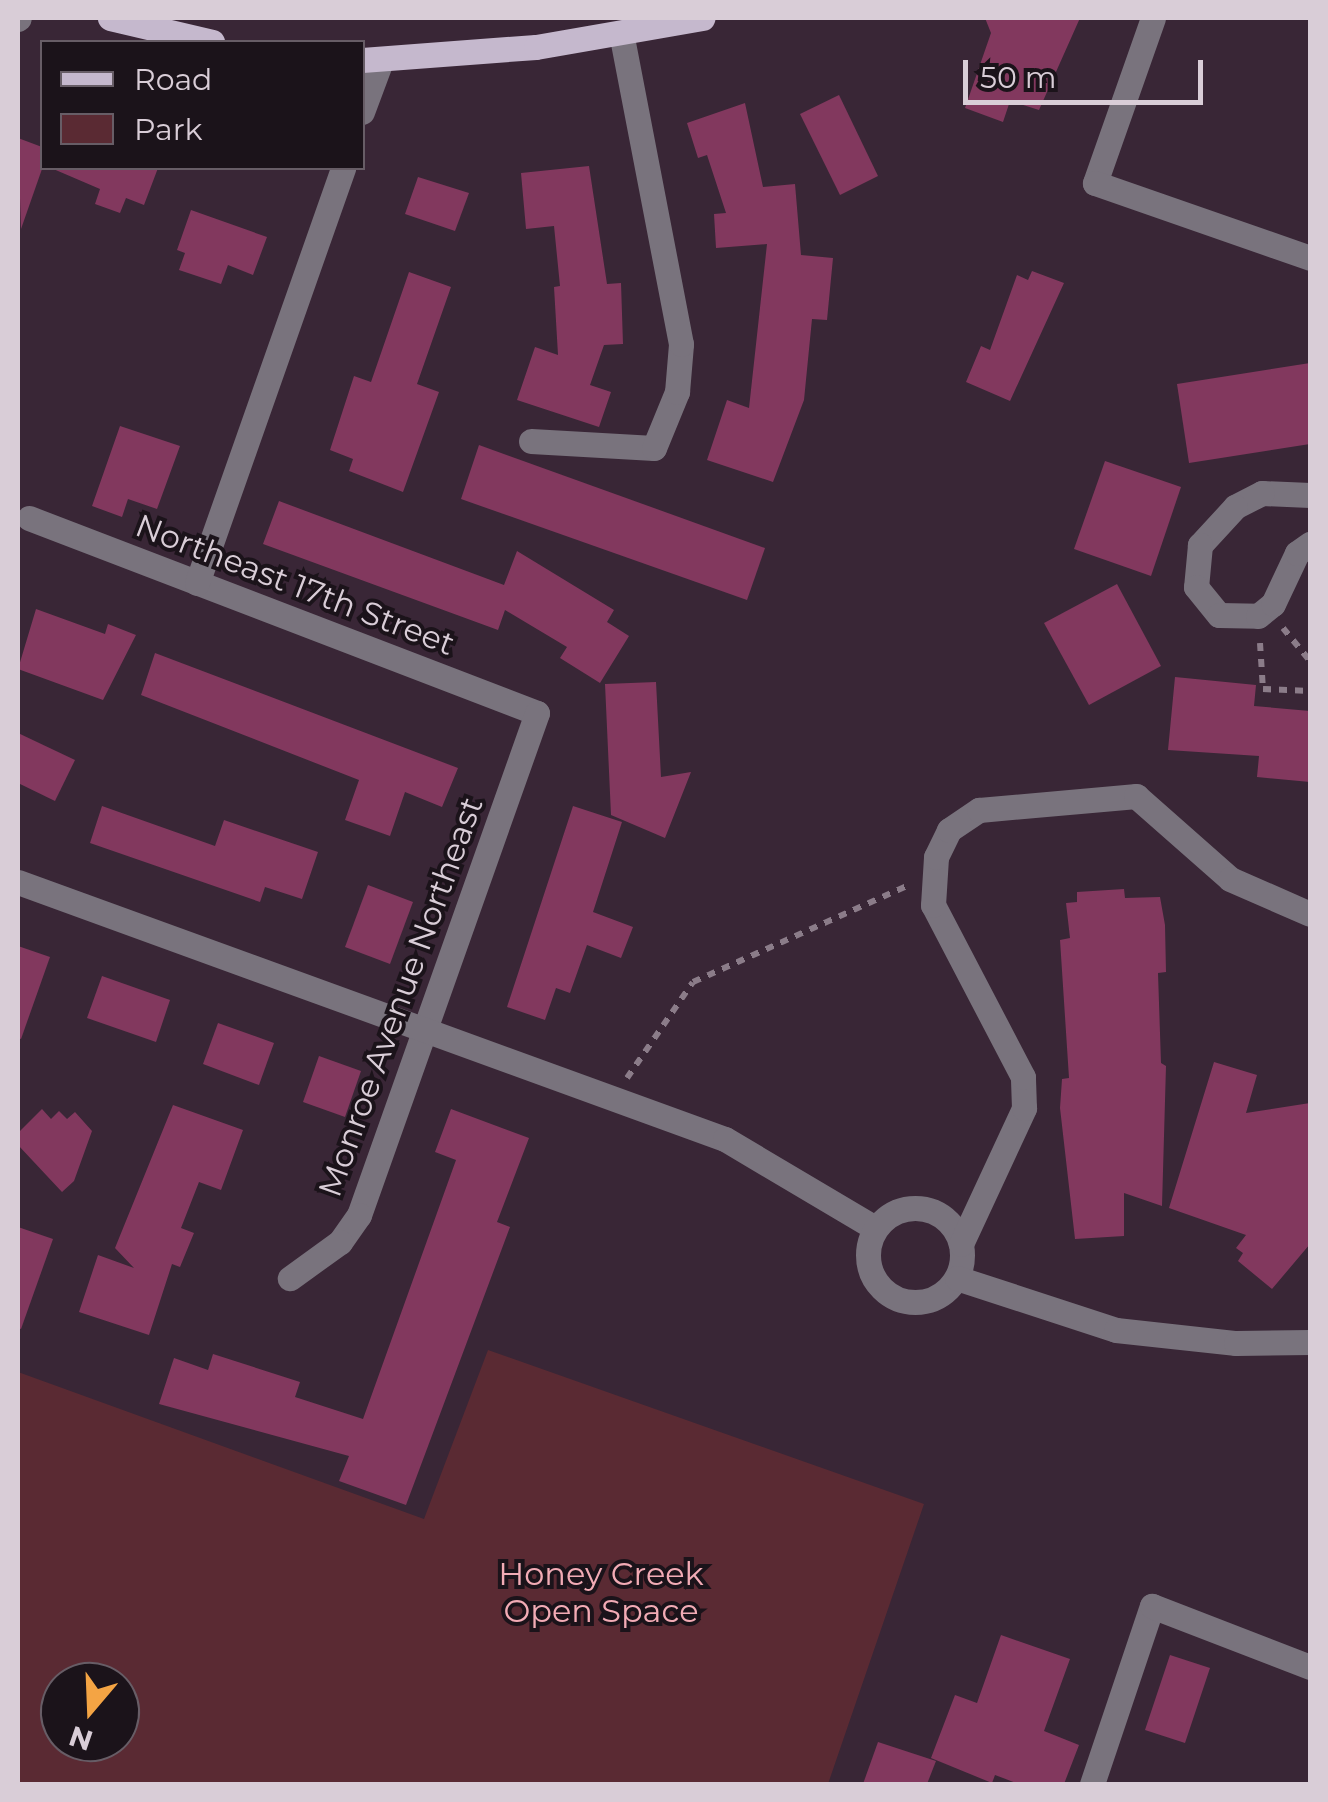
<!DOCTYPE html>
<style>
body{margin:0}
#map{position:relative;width:1328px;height:1802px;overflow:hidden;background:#392636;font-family:Montserrat,sans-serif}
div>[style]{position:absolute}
.green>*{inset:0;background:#5a2a33}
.building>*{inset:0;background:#82385e}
.path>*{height:6px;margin-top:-3px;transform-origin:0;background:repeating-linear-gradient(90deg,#8b7c89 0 8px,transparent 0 16px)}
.minor>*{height:25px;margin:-12.5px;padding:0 12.5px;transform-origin:12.5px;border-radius:12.5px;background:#79737d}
.minor>.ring{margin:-12.5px;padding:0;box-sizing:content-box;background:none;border:25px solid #79737d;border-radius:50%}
.major>*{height:25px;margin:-12.5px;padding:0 12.5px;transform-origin:12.5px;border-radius:12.5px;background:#c5b8cd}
span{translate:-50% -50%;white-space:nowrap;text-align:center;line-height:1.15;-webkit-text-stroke:8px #1b131a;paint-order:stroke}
.street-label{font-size:32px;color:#d9cdd7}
.park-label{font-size:32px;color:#f2abb5}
.frame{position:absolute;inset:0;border:20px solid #d9cdd7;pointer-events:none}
.legend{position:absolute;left:40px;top:40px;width:325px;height:130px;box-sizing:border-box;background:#1b131a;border:2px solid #675d66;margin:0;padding:12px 18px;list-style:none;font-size:30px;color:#d9cdd7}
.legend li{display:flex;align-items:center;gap:20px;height:50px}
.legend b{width:50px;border:2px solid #675d66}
.north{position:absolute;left:40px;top:1662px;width:100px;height:100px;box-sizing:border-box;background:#1b131a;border:2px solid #675d66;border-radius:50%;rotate:199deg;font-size:28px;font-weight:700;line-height:40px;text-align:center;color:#d9cdd7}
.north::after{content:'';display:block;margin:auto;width:35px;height:45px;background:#f4a444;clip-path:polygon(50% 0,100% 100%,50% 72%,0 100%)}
.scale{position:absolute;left:963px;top:60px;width:240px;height:45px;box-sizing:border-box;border:5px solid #d9cdd7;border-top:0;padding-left:12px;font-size:30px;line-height:35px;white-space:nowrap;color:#d9cdd7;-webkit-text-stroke:8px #1b131a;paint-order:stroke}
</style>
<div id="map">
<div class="green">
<div style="clip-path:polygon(evenodd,488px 1350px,924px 1504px,828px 1784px,18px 1784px,18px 1372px,424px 1519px,488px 1350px,60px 1682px,120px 1682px,120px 1742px,60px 1742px,60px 1682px)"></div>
</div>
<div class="building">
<div style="clip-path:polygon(985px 18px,1080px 18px,1039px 110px,1010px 101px,1003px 122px,965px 108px,991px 33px)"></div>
<div style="clip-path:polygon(839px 95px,878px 176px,840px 195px,800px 114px)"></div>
<div style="clip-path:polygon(745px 103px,763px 187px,795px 184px,801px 255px,833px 258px,827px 320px,812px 319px,804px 400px,773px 482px,707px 460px,727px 400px,749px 408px,767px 244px,716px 248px,714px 214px,726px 213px,707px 155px,698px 158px,687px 123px)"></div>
<div style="clip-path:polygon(18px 138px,42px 147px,42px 169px,21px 229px)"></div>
<div style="clip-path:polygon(589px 166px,607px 284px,621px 283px,623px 344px,604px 345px,590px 385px,611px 392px,599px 427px,517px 400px,535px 347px,558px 355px,554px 287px,560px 286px,554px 226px,526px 229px,521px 173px)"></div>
<div style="clip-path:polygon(51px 168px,158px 168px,144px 205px,126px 198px,120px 213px,95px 204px,100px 189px)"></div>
<div style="clip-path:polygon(418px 177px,469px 193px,455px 231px,405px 214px)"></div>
<div style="clip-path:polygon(191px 210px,267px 237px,253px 275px,228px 265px,221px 284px,179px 270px,185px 253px,177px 250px)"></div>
<div style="clip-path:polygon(1032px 271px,1064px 283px,1010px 401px,966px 382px,981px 346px,990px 350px,1017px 275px,1028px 280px)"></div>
<div style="clip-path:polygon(409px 272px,451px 287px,417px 384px,439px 392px,403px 492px,349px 471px,353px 459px,330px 450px,354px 376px,371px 382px)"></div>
<div style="clip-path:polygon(1310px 363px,1310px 444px,1189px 463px,1177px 384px)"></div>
<div style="clip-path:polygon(120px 426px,180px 446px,157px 509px,128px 499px,122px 517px,92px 506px)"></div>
<div style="clip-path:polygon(479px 445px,765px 548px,747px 600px,461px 499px)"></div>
<div style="clip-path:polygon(1105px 461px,1181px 487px,1151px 576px,1074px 549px)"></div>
<div style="clip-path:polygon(279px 501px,504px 585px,517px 551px,614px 610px,607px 622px,629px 636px,600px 683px,560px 658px,567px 647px,505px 610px,498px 630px,263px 544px)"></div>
<div style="clip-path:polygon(1117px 584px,1161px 666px,1089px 705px,1044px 623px)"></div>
<div style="clip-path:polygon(36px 609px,105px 634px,108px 624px,136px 635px,103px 700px,18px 669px)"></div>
<div style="clip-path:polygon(155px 653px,458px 768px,442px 807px,405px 792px,390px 836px,345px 820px,359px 780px,141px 695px)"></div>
<div style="clip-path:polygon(1175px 677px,1256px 685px,1254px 706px,1310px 711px,1310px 782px,1257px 777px,1259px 756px,1168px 750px)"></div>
<div style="clip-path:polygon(656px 682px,661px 777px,691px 772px,665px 838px,611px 815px,605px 684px)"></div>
<div style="clip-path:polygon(18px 733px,75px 760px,55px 801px,18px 783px)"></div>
<div style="clip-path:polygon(102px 806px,215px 846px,224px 820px,318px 852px,302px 899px,265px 887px,260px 902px,90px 843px)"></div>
<div style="clip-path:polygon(573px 806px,622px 822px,593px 912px,633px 927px,621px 958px,587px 945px,570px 993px,556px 988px,545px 1020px,507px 1007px)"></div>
<div style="clip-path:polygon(368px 885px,413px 902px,390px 964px,345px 947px)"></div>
<div style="clip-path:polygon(1124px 889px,1125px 898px,1160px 897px,1165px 925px,1166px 972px,1158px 973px,1161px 1063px,1166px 1066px,1162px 1206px,1124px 1193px,1124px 1236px,1075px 1239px,1060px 1108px,1062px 1079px,1069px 1078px,1060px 940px,1070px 938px,1066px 903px,1077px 902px,1077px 892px)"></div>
<div style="clip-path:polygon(18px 946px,50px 957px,21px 1039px,18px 1038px)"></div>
<div style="clip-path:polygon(102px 976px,170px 1000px,156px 1042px,87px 1018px)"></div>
<div style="clip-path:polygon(218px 1023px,274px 1043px,259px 1085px,203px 1064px)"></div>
<div style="clip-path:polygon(319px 1056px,361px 1071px,345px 1117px,303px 1102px)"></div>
<div style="clip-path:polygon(1214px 1062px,1257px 1075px,1246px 1113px,1310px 1103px,1310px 1244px,1272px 1289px,1238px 1261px,1243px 1253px,1236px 1248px,1246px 1235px,1169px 1208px)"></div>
<div style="clip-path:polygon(173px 1105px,243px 1130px,221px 1190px,199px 1182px,181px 1228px,194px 1233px,180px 1267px,172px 1264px,149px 1335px,79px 1312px,98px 1255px,134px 1268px,115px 1248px)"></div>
<div style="clip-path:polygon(42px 1109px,51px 1119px,59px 1111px,67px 1119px,75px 1112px,92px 1131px,74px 1181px,62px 1192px,18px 1145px,18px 1133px)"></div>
<div style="clip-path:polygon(451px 1109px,529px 1138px,497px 1222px,510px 1227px,406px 1505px,339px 1481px,349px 1456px,159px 1404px,174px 1358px,208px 1370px,213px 1354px,300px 1382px,295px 1397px,363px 1419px,456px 1160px,435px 1152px)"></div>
<div style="clip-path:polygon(18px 1227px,53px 1239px,21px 1329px,18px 1328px)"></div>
<div style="clip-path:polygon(1001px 1635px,1070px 1659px,1044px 1731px,1079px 1745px,1064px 1784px,1019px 1784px,995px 1775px,992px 1783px,931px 1758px,955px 1695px,977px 1703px)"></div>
<div style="clip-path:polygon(1170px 1655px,1210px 1668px,1185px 1743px,1145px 1730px)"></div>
<div style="clip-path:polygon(878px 1742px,936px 1761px,927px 1784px,863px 1784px)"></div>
</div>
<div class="path">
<div style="left:1283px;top:628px;width:43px;rotate:50.7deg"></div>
<div style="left:1260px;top:643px;width:46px;rotate:86.3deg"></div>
<div style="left:1263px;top:689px;width:47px;rotate:2.4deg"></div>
<div style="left:627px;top:1078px;width:116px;rotate:-55.5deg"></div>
<div style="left:693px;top:982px;width:235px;rotate:-24.2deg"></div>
</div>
<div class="minor">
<div style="left:1153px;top:18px;width:175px;rotate:109.4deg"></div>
<div style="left:1095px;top:183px;width:228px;rotate:19.2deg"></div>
<div style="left:18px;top:19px;width:1px;rotate:-45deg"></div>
<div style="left:362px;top:112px;width:54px;rotate:-69.6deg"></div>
<div style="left:531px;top:441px;width:123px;rotate:3.3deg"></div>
<div style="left:654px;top:448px;width:61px;rotate:-67.7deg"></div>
<div style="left:677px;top:392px;width:48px;rotate:-85.2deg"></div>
<div style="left:681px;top:344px;width:317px;rotate:-100.9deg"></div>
<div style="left:1310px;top:495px;width:48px;rotate:-177.6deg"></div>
<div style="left:1262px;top:493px;width:30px;rotate:153deg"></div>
<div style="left:1235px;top:507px;width:52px;rotate:132.6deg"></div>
<div style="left:1200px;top:545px;width:42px;rotate:95.4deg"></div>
<div style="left:1196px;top:587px;width:36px;rotate:51deg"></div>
<div style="left:1219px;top:615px;width:39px;rotate:1deg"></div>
<div style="left:1258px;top:616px;width:19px;rotate:-39deg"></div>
<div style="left:1273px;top:604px;width:56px;rotate:-64.8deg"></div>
<div style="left:1297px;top:553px;width:16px;rotate:-35deg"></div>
<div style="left:29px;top:518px;width:544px;rotate:21deg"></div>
<div style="left:537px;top:713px;width:533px;rotate:109.52deg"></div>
<div style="left:359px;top:1215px;width:33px;rotate:125deg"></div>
<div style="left:340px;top:1242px;width:62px;rotate:144.2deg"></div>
<div style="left:197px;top:583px;width:440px;rotate:-70.6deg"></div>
<div style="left:18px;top:882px;width:752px;rotate:19.98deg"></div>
<div style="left:725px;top:1139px;width:174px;rotate:30.7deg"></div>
<div class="ring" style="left:868px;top:1208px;width:69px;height:69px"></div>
<div style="left:961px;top:1244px;width:150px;rotate:-65.1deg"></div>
<div style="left:1024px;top:1108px;width:31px;rotate:-92deg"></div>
<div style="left:1023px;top:1077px;width:194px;rotate:-117.6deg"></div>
<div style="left:933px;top:905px;width:48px;rotate:-86.4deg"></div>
<div style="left:936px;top:857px;width:30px;rotate:-64deg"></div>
<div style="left:949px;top:830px;width:36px;rotate:-34deg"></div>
<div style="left:979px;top:810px;width:158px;rotate:-5.1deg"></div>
<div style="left:1136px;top:796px;width:125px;rotate:41.4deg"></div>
<div style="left:1230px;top:879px;width:87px;rotate:23.6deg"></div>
<div style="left:957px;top:1278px;width:167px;rotate:18.1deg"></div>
<div style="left:1116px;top:1330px;width:121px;rotate:6.2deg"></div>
<div style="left:1236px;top:1343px;width:74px;rotate:-0.8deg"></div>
<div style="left:1092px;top:1784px;width:188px;rotate:-71.4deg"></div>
<div style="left:1152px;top:1606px;width:169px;rotate:21.1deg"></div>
</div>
<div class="major">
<div style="left:110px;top:18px;width:105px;rotate:13.2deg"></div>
<div style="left:362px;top:60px;width:174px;rotate:-4.3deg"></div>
<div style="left:536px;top:47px;width:169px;rotate:-9.9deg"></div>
</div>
<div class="street-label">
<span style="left:295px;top:585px;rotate:21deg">Northeast 17th Street</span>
<span style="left:401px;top:997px;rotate:-70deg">Monroe Avenue Northeast</span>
</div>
<div class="park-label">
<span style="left:601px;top:1593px">Honey Creek<br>Open Space</span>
</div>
<div class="frame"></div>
<ul class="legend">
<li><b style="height:12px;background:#c5b8cd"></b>Road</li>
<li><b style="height:28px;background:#5a2a33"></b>Park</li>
</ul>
<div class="north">N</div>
<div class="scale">50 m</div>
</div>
